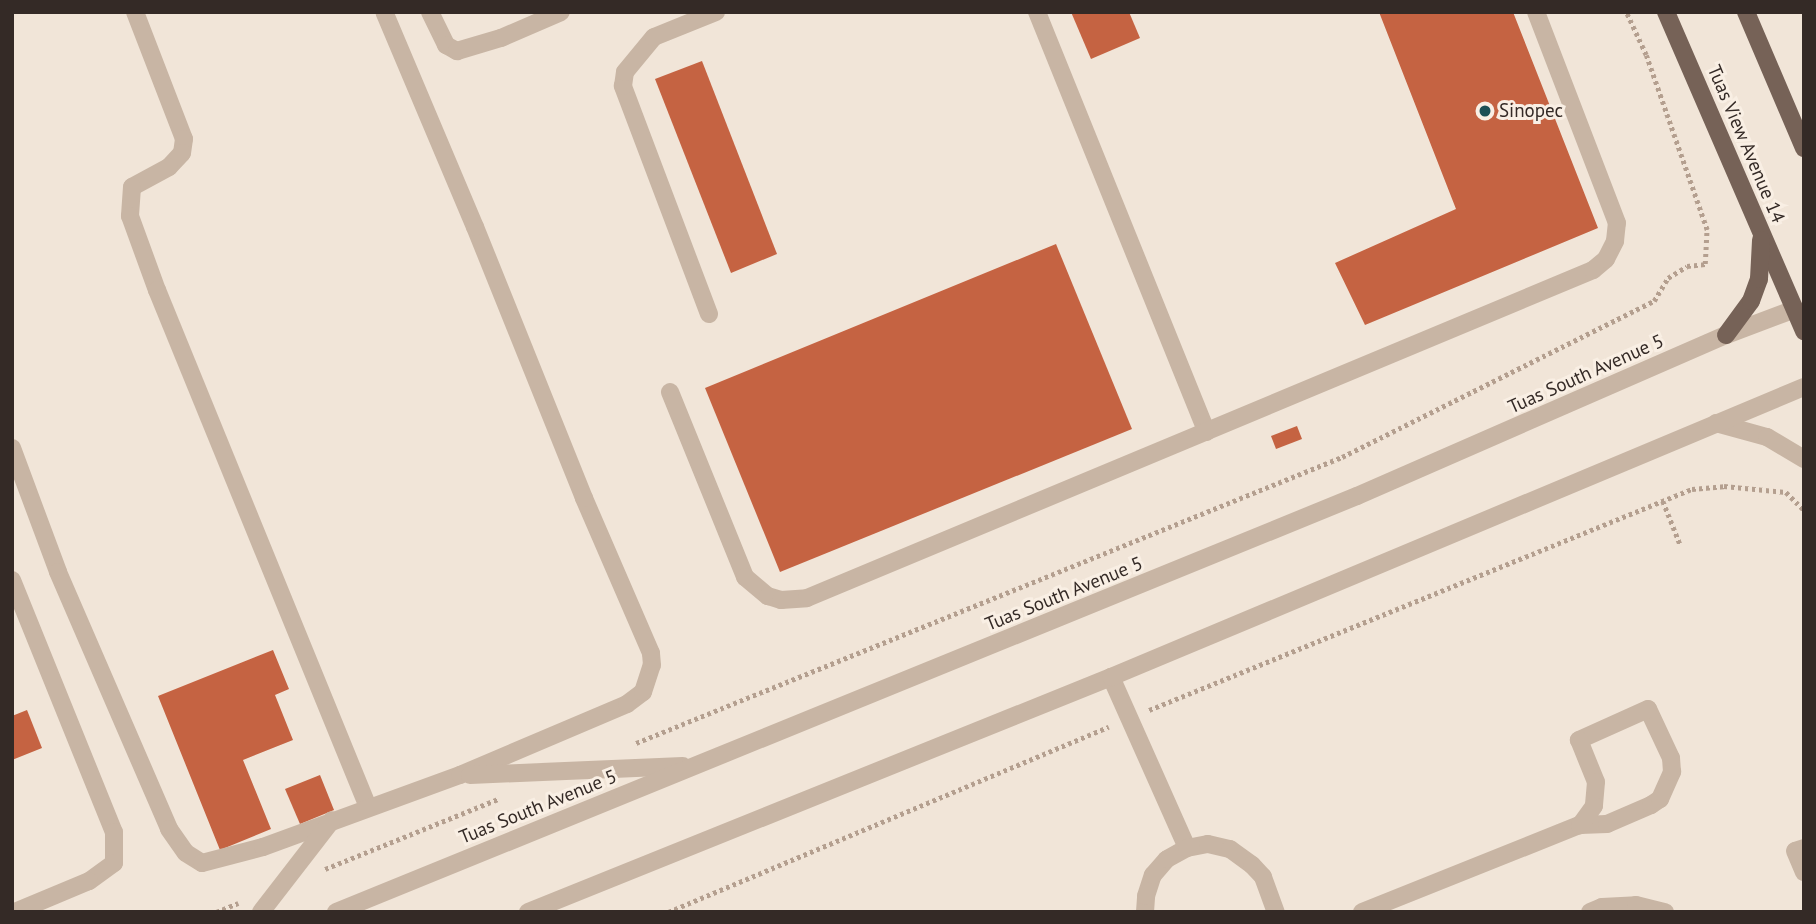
<!DOCTYPE html>
<style>
body{margin:0}
#map{position:relative;width:1816px;height:924px;overflow:hidden;background:#f1e5d8;font-family:"PT Sans",sans-serif}
div>[style]{position:absolute}
.building>*{inset:0;background:#c56342}
.path>*{height:4.5px;margin-top:-2.25px;transform-origin:0;background:repeating-linear-gradient(90deg,#b49f8f 0 3.5px,transparent 0 7px)}
.minor>*{height:18px;margin:-9px;padding:0 9px;transform-origin:9px;border-radius:9px;background:#c8b5a4}
.major>*{height:18px;margin:-9px;padding:0 9px;transform-origin:9px;border-radius:9px;background:#766257}
.dots>*{width:19px;height:19px;translate:-50% -50%;box-sizing:border-box;border:4px solid #f9efe4;border-radius:50%}
span{translate:-50% -50%;white-space:nowrap;text-align:center;line-height:1.15;-webkit-text-stroke:6px #f9efe4;paint-order:stroke}
.poi-label{font-size:19px;color:#342a26}
.left{translate:0 -50%;text-align:left}
.street-label{font-size:19px;color:#342a26}
.frame{position:absolute;inset:0;border:14px solid #342a26;pointer-events:none}
</style>
<div id="map">
<div class="building">
<div style="clip-path:polygon(1071px 12px,1129px 12px,1140px 38px,1091px 59px)"></div>
<div style="clip-path:polygon(1379px 12px,1513px 12px,1598px 228px,1365px 325px,1335px 263px,1456px 209px)"></div>
<div style="clip-path:polygon(702px 61px,777px 254px,731px 273px,655px 79px)"></div>
<div style="clip-path:polygon(1056px 244px,1132px 429px,780px 572px,705px 388px)"></div>
<div style="clip-path:polygon(1297px 426px,1302px 439px,1276px 449px,1271px 436px)"></div>
<div style="clip-path:polygon(273px 650px,289px 689px,275px 695px,293px 740px,243px 760px,271px 829px,220px 850px,158px 696px)"></div>
<div style="clip-path:polygon(27px 710px,42px 748px,12px 760px,12px 716px)"></div>
<div style="clip-path:polygon(320px 775px,334px 810px,300px 824px,285px 789px)"></div>
</div>
<div class="path">
<div style="left:1663px;top:501px;width:46px;rotate:68.4deg"></div>
<div style="left:1149px;top:710px;width:586px;rotate:-22.15deg"></div>
<div style="left:1692px;top:489px;width:32px;rotate:-5deg"></div>
<div style="left:1724px;top:486px;width:62px;rotate:5.5deg"></div>
<div style="left:1786px;top:492px;width:25px;rotate:45deg"></div>
<div style="left:636px;top:743px;width:762px;rotate:-22.05deg"></div>
<div style="left:1342px;top:457px;width:349px;rotate:-26.6deg"></div>
<div style="left:1654px;top:301px;width:27px;rotate:-59deg"></div>
<div style="left:1668px;top:278px;width:22px;rotate:-32deg"></div>
<div style="left:1687px;top:266px;width:18px;rotate:-6deg"></div>
<div style="left:1705px;top:264px;width:34px;rotate:-87deg"></div>
<div style="left:1707px;top:230px;width:185px;rotate:-109.2deg"></div>
<div style="left:1646px;top:55px;width:47px;rotate:-114.9deg"></div>
<div style="left:325px;top:869px;width:187px;rotate:-22deg"></div>
<div style="left:216px;top:912px;width:24px;rotate:-22deg"></div>
<div style="left:668px;top:912px;width:478px;rotate:-22.8deg"></div>
</div>
<div class="minor">
<div style="left:135px;top:12px;width:136px;rotate:68.9deg"></div>
<div style="left:184px;top:139px;width:14px;rotate:98deg"></div>
<div style="left:182px;top:153px;width:19px;rotate:133deg"></div>
<div style="left:169px;top:167px;width:42px;rotate:151.6deg"></div>
<div style="left:132px;top:187px;width:29px;rotate:94deg"></div>
<div style="left:130px;top:216px;width:79px;rotate:70deg"></div>
<div style="left:157px;top:290px;width:558px;rotate:67.8deg"></div>
<div style="left:430px;top:12px;width:37px;rotate:64deg"></div>
<div style="left:446px;top:45px;width:13px;rotate:29deg"></div>
<div style="left:457px;top:51px;width:46px;rotate:-16.5deg"></div>
<div style="left:501px;top:38px;width:65px;rotate:-23.4deg"></div>
<div style="left:1037px;top:12px;width:453px;rotate:68deg"></div>
<div style="left:709px;top:314px;width:244px;rotate:-110.7deg"></div>
<div style="left:623px;top:86px;width:14px;rotate:-82deg"></div>
<div style="left:625px;top:72px;width:45px;rotate:-50.4deg"></div>
<div style="left:654px;top:37px;width:67px;rotate:-22deg"></div>
<div style="left:670px;top:392px;width:200px;rotate:67.9deg"></div>
<div style="left:745px;top:577px;width:30px;rotate:40deg"></div>
<div style="left:768px;top:596px;width:14px;rotate:17deg"></div>
<div style="left:781px;top:600px;width:26px;rotate:-4deg"></div>
<div style="left:807px;top:598px;width:852px;rotate:-22.65deg"></div>
<div style="left:1593px;top:270px;width:17px;rotate:-40deg"></div>
<div style="left:1606px;top:259px;width:20px;rotate:-63deg"></div>
<div style="left:1615px;top:241px;width:18px;rotate:-84deg"></div>
<div style="left:1617px;top:223px;width:226px;rotate:-111deg"></div>
<div style="left:1716px;top:423px;width:53px;rotate:15.4deg"></div>
<div style="left:1767px;top:437px;width:43px;rotate:30.7deg"></div>
<div style="left:12px;top:448px;width:132px;rotate:69.6deg"></div>
<div style="left:58px;top:572px;width:280px;rotate:66.6deg"></div>
<div style="left:169px;top:829px;width:29px;rotate:55deg"></div>
<div style="left:186px;top:853px;width:19px;rotate:32deg"></div>
<div style="left:202px;top:863px;width:63px;rotate:-14.7deg"></div>
<div style="left:263px;top:847px;width:210px;rotate:-20.1deg"></div>
<div style="left:460px;top:775px;width:181px;rotate:-23deg"></div>
<div style="left:627px;top:704px;width:20px;rotate:-37deg"></div>
<div style="left:643px;top:692px;width:28px;rotate:-72deg"></div>
<div style="left:652px;top:665px;width:12px;rotate:-95deg"></div>
<div style="left:651px;top:653px;width:169px;rotate:-113.4deg"></div>
<div style="left:584px;top:498px;width:292px;rotate:-111.9deg"></div>
<div style="left:475px;top:227px;width:233px;rotate:-112.9deg"></div>
<div style="left:12px;top:580px;width:272px;rotate:68deg"></div>
<div style="left:114px;top:832px;width:31px;rotate:90deg"></div>
<div style="left:114px;top:863px;width:31px;rotate:144deg"></div>
<div style="left:89px;top:881px;width:80px;rotate:157.3deg"></div>
<div style="left:1111px;top:677px;width:187px;rotate:66deg"></div>
<div style="left:470px;top:775px;width:213px;rotate:-2.4deg"></div>
<div style="left:1804px;top:848px;width:9px;rotate:162deg"></div>
<div style="left:1795px;top:851px;width:23px;rotate:67deg"></div>
<div style="left:261px;top:912px;width:116px;rotate:-52.3deg"></div>
<div style="left:336px;top:912px;width:1102px;rotate:-22.17deg"></div>
<div style="left:1357px;top:496px;width:403px;rotate:-23.6deg"></div>
<div style="left:1726px;top:335px;width:74px;rotate:-20.6deg"></div>
<div style="left:528px;top:912px;width:629px;rotate:-21.95deg"></div>
<div style="left:1111px;top:677px;width:751px;rotate:-22.71deg"></div>
<div style="left:1145px;top:912px;width:16px;rotate:-86deg"></div>
<div style="left:1146px;top:896px;width:22px;rotate:-72deg"></div>
<div style="left:1153px;top:875px;width:21px;rotate:-49deg"></div>
<div style="left:1167px;top:859px;width:23px;rotate:-29deg"></div>
<div style="left:1187px;top:848px;width:21px;rotate:-11deg"></div>
<div style="left:1208px;top:844px;width:23px;rotate:13deg"></div>
<div style="left:1230px;top:849px;width:27px;rotate:36deg"></div>
<div style="left:1252px;top:865px;width:16px;rotate:47deg"></div>
<div style="left:1263px;top:877px;width:37px;rotate:70deg"></div>
<div style="left:1362px;top:912px;width:235px;rotate:-21.8deg"></div>
<div style="left:1580px;top:825px;width:27px;rotate:-2deg"></div>
<div style="left:1607px;top:824px;width:48px;rotate:-23.4deg"></div>
<div style="left:1651px;top:805px;width:11px;rotate:-34deg"></div>
<div style="left:1660px;top:799px;width:30px;rotate:-66deg"></div>
<div style="left:1672px;top:772px;width:14px;rotate:-94deg"></div>
<div style="left:1671px;top:758px;width:54px;rotate:-115.1deg"></div>
<div style="left:1648px;top:709px;width:76px;rotate:155.8deg"></div>
<div style="left:1579px;top:740px;width:45px;rotate:68deg"></div>
<div style="left:1596px;top:782px;width:24px;rotate:95deg"></div>
<div style="left:1594px;top:806px;width:24px;rotate:126deg"></div>
<div style="left:1590px;top:912px;width:13px;rotate:-23deg"></div>
<div style="left:1602px;top:907px;width:34px;rotate:-3deg"></div>
<div style="left:1636px;top:905px;width:30px;rotate:14deg"></div>
</div>
<div class="major">
<div style="left:1666px;top:12px;width:348px;rotate:66.6deg"></div>
<div style="left:1746px;top:12px;width:148px;rotate:66.9deg"></div>
<div style="left:1726px;top:335px;width:42px;rotate:-53.7deg"></div>
<div style="left:1751px;top:301px;width:23px;rotate:-70deg"></div>
<div style="left:1759px;top:279px;width:39px;rotate:-87deg"></div>
</div>
<div class="dots">
<div style="left:1485px;top:111px;background:#1c5055"></div>
</div>
<div class="poi-label">
<span class="left" style="left:1499px;top:111px">Sinopec</span>
</div>
<div class="street-label">
<span style="left:1746px;top:144px;rotate:67deg">Tuas View Avenue 14</span>
<span style="left:1586px;top:374px;rotate:-24deg">Tuas South Avenue 5</span>
<span style="left:1064px;top:594px;rotate:-22deg">Tuas South Avenue 5</span>
<span style="left:538px;top:807px;rotate:-22deg">Tuas South Avenue 5</span>
</div>
<div class="frame"></div>
</div>
